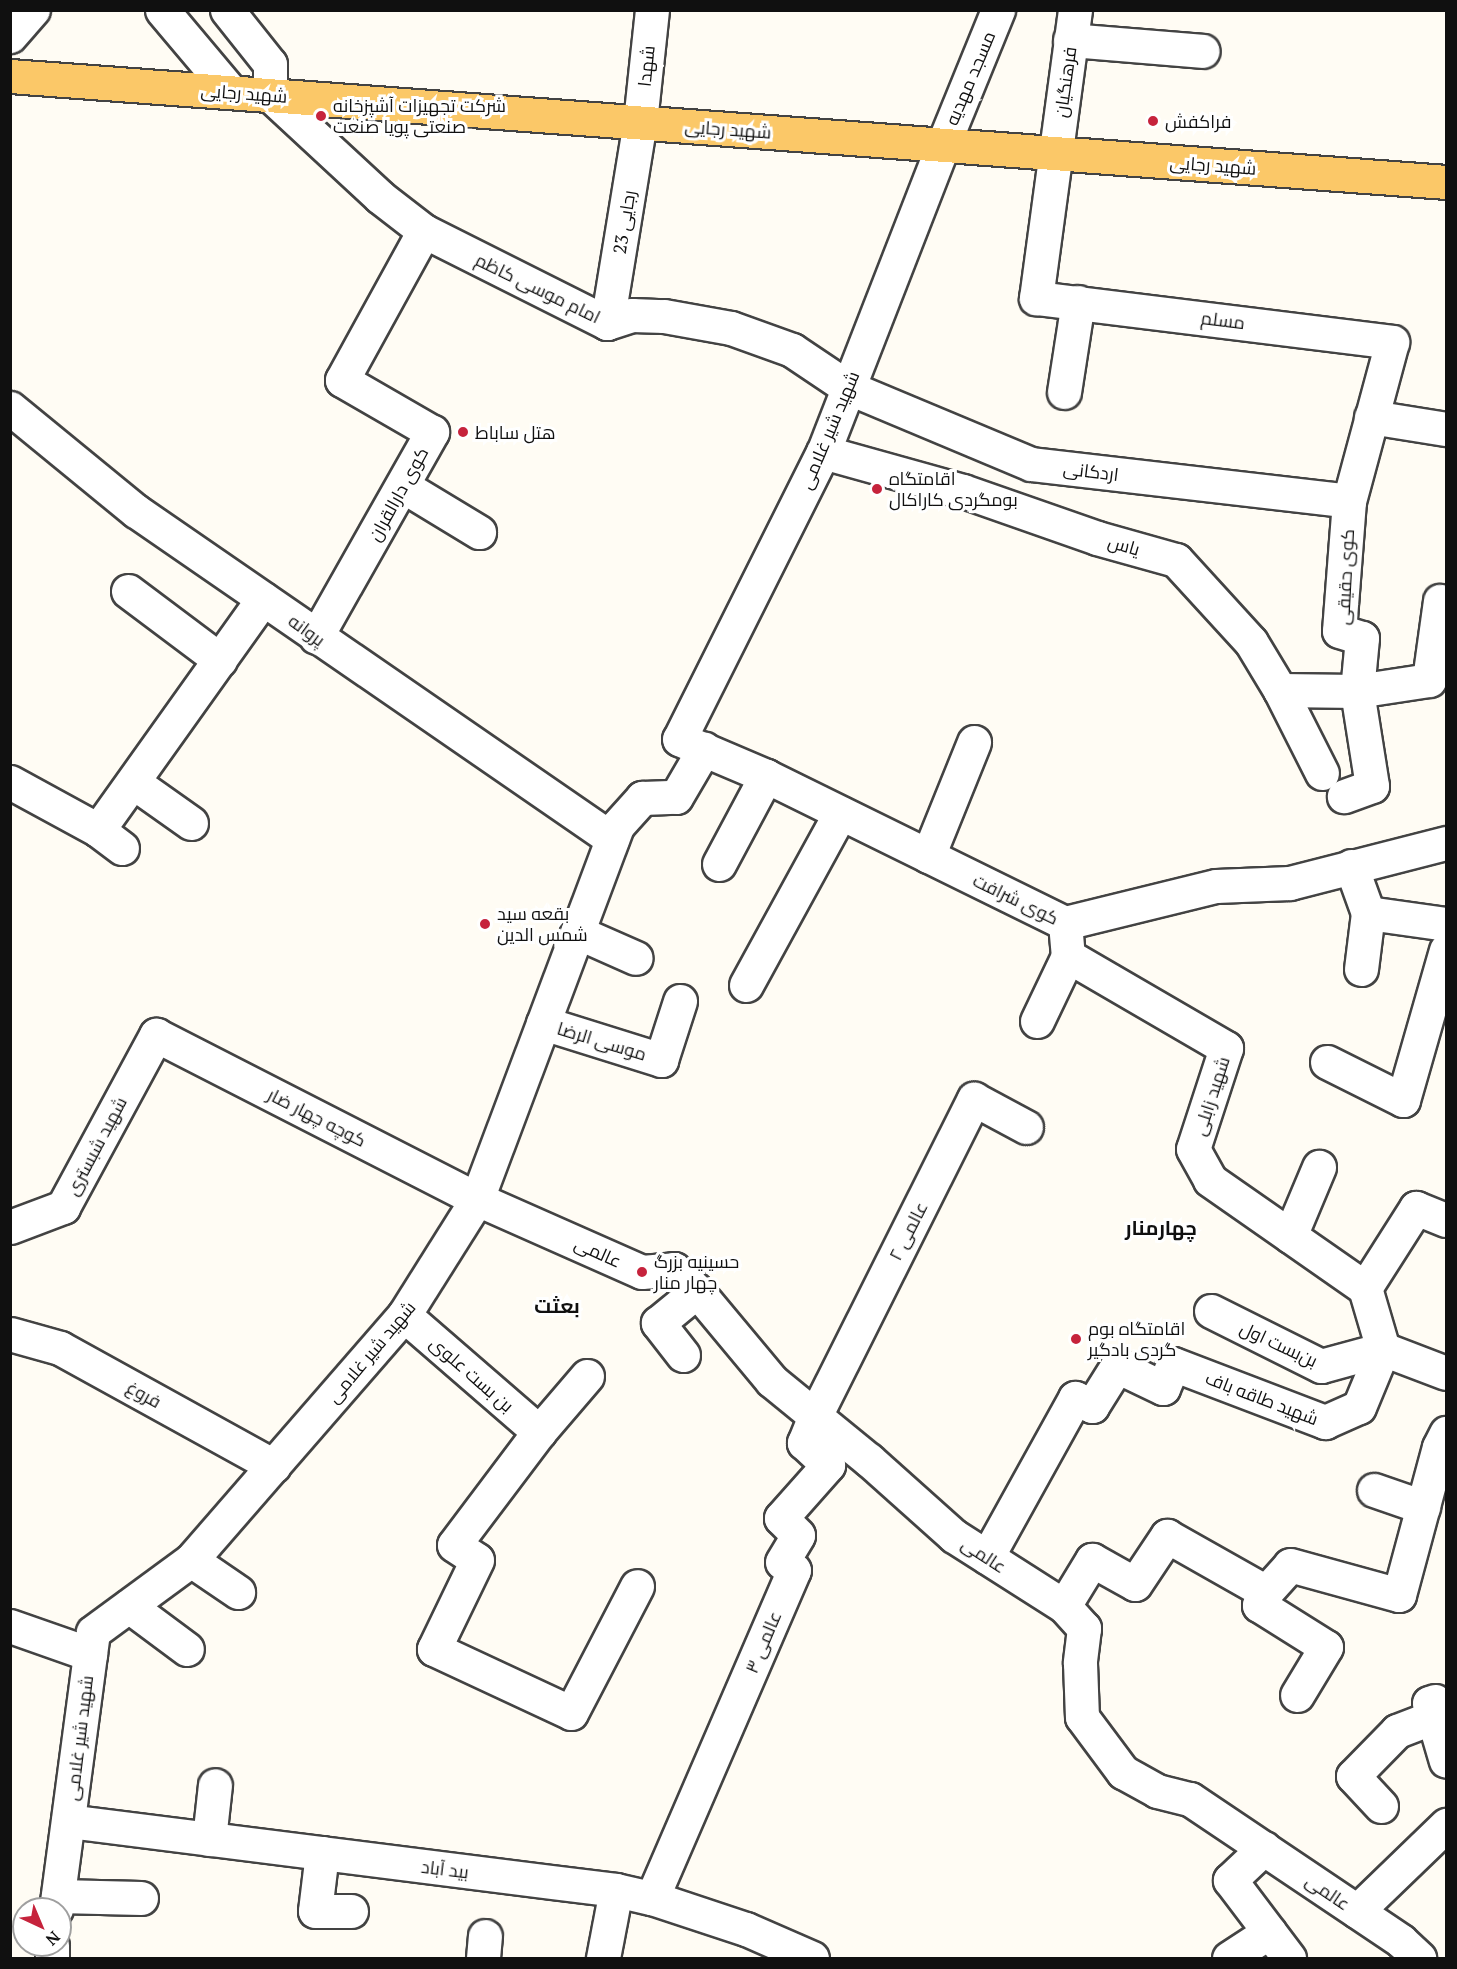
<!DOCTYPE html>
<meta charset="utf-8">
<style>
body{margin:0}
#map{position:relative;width:1457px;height:1969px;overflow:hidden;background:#fffcf4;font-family:"PT Serif",Cairo,serif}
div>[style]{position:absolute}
.roads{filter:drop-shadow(2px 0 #434343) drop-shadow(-2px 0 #434343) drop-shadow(0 2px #434343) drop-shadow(0 -2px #434343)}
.minor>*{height:33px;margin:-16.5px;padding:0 16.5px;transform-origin:16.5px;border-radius:16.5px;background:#fff}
.major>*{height:33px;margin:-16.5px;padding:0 16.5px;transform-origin:16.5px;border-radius:16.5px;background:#fbc868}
.dots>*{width:16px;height:16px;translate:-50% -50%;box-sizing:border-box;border:3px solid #fff;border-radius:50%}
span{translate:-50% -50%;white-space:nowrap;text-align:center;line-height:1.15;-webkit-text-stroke:6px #fff;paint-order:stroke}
.street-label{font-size:18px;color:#101010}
.poi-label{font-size:18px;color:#101010}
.left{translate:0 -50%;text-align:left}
.neighbourhood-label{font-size:20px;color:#101010;font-weight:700}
.frame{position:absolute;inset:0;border:12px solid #101010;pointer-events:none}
.north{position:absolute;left:12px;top:1897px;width:60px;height:60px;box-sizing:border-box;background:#fff;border:2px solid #9f9f9f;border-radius:50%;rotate:136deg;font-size:16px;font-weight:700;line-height:24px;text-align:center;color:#101010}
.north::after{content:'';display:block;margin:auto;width:21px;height:27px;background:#c6233c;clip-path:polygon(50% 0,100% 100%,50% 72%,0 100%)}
</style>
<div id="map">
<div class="roads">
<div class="minor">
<div style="left:162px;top:10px;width:107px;rotate:49.9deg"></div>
<div style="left:227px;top:10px;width:69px;rotate:51.5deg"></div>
<div style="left:270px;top:64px;width:31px;rotate:90deg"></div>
<div style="left:270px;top:95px;width:150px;rotate:42.8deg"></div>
<div style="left:380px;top:197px;width:56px;rotate:37.7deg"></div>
<div style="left:424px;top:231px;width:205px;rotate:26.7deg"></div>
<div style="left:607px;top:323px;width:26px;rotate:-18deg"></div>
<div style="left:632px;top:315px;width:32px;rotate:2deg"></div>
<div style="left:664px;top:316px;width:68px;rotate:10.2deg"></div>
<div style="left:731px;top:328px;width:65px;rotate:19.8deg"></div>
<div style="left:792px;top:350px;width:66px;rotate:33.9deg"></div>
<div style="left:847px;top:387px;width:199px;rotate:22.7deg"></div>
<div style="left:1031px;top:464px;width:320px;rotate:6.6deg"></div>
<div style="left:998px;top:10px;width:146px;rotate:112.2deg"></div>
<div style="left:943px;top:145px;width:330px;rotate:111.3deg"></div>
<div style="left:823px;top:452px;width:321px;rotate:116.6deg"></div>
<div style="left:679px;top:739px;width:95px;rotate:23deg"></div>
<div style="left:766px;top:776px;width:333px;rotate:26.2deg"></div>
<div style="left:1065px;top:923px;width:155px;rotate:-13.8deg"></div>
<div style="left:1216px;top:886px;width:74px;rotate:-2.3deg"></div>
<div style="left:1290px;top:883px;width:161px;rotate:-14.4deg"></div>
<div style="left:1075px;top:10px;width:291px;rotate:97.7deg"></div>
<div style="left:1036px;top:298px;width:359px;rotate:7deg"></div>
<div style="left:1392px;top:342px;width:165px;rotate:105.1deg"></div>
<div style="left:1349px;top:501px;width:130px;rotate:94.4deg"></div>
<div style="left:1339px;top:631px;width:24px;rotate:17deg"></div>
<div style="left:1362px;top:638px;width:53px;rotate:95.4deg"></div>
<div style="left:1357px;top:691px;width:96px;rotate:81deg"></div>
<div style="left:1372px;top:786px;width:30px;rotate:160deg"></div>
<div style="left:10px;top:36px;width:35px;rotate:-49deg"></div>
<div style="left:1070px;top:40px;width:133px;rotate:4.7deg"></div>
<div style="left:607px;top:323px;width:204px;rotate:-80.7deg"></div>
<div style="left:640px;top:122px;width:113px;rotate:-83.9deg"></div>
<div style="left:1064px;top:392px;width:91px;rotate:-81.2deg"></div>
<div style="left:10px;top:408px;width:163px;rotate:39.3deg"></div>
<div style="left:136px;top:511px;width:578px;rotate:34.57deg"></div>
<div style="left:1371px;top:417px;width:76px;rotate:9.1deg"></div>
<div style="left:823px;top:452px;width:145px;rotate:15.6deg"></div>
<div style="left:963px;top:491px;width:142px;rotate:19.3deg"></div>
<div style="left:1097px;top:538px;width:82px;rotate:15.6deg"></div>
<div style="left:1176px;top:560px;width:111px;rotate:47.6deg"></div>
<div style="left:1251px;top:642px;width:56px;rotate:58.9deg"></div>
<div style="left:1280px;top:690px;width:93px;rotate:63.2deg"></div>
<div style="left:403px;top:486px;width:89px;rotate:31.2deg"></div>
<div style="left:128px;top:591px;width:115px;rotate:36.9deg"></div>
<div style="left:316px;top:637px;width:236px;rotate:-60.5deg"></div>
<div style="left:432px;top:432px;width:104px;rotate:-150deg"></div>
<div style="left:342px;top:380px;width:170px;rotate:-61.2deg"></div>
<div style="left:1280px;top:690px;width:77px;rotate:0.7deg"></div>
<div style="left:1357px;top:691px;width:73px;rotate:-8.7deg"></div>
<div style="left:1429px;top:680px;width:80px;rotate:-82.1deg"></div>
<div style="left:10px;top:782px;width:100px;rotate:28.6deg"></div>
<div style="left:98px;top:830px;width:30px;rotate:37deg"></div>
<div style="left:133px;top:782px;width:71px;rotate:35.3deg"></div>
<div style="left:98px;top:830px;width:284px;rotate:-54.5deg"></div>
<div style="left:928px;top:856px;width:123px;rotate:-68deg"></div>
<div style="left:719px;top:864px;width:100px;rotate:-61.9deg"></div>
<div style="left:1351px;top:866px;width:50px;rotate:70.1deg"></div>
<div style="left:1368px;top:913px;width:79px;rotate:8deg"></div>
<div style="left:1065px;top:923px;width:33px;rotate:85deg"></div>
<div style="left:1068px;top:956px;width:183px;rotate:30.2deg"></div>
<div style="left:1226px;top:1048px;width:106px;rotate:108.1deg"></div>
<div style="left:1193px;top:1149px;width:35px;rotate:61deg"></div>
<div style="left:1210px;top:1180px;width:189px;rotate:34.9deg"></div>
<div style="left:1365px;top:1288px;width:64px;rotate:73.6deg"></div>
<div style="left:1383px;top:1349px;width:67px;rotate:20.9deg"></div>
<div style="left:577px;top:932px;width:64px;rotate:23.8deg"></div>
<div style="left:1361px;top:969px;width:56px;rotate:-82.9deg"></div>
<div style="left:746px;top:985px;width:196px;rotate:-61.3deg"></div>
<div style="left:1037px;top:1021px;width:72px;rotate:-64.5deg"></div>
<div style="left:543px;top:1023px;width:124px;rotate:17.4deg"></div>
<div style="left:661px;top:1060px;width:62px;rotate:-72.1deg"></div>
<div style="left:1327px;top:1062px;width:85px;rotate:26.6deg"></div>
<div style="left:1403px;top:1100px;width:156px;rotate:-74deg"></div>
<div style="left:10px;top:1227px;width:57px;rotate:-20.7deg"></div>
<div style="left:63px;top:1207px;width:196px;rotate:-61.6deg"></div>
<div style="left:156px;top:1035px;width:360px;rotate:27.1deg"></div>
<div style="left:477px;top:1199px;width:180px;rotate:23.9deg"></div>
<div style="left:642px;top:1272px;width:32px;rotate:-5deg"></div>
<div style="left:674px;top:1269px;width:32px;rotate:44deg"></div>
<div style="left:697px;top:1291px;width:117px;rotate:50.2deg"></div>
<div style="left:772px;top:1381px;width:125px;rotate:39.2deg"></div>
<div style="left:869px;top:1460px;width:114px;rotate:41.8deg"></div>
<div style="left:954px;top:1536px;width:130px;rotate:32.5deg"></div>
<div style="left:1064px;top:1606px;width:30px;rotate:48deg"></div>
<div style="left:1084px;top:1628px;width:35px;rotate:97deg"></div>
<div style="left:1080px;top:1663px;width:54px;rotate:87.9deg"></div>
<div style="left:1082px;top:1717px;width:69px;rotate:53.3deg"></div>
<div style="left:1123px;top:1772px;width:39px;rotate:29deg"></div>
<div style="left:1157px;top:1791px;width:34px;rotate:14deg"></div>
<div style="left:1190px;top:1799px;width:254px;rotate:33.9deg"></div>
<div style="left:1401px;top:1941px;width:25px;rotate:43deg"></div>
<div style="left:1290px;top:1236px;width:75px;rotate:-67.2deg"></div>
<div style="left:1365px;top:1288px;width:95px;rotate:-57.5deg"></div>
<div style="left:1416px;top:1208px;width:32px;rotate:22deg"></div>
<div style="left:1211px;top:1311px;width:123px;rotate:26.6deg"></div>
<div style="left:1321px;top:1366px;width:64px;rotate:-15.3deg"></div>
<div style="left:404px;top:1315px;width:179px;rotate:40.9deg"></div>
<div style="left:10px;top:1334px;width:52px;rotate:15.6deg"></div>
<div style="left:60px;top:1348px;width:244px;rotate:28.9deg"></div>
<div style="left:683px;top:1355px;width:41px;rotate:-128deg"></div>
<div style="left:658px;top:1323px;width:50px;rotate:-39.4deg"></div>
<div style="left:587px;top:1376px;width:74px;rotate:130.6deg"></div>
<div style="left:539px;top:1432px;width:141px;rotate:127deg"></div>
<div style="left:454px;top:1545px;width:27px;rotate:33deg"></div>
<div style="left:477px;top:1560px;width:99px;rotate:115.8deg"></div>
<div style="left:434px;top:1649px;width:151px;rotate:25deg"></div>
<div style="left:571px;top:1713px;width:143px;rotate:-62.5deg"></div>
<div style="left:1374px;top:1490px;width:52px;rotate:19.1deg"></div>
<div style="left:987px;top:1557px;width:182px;rotate:-61deg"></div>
<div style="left:1075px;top:1398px;width:19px;rotate:25deg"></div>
<div style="left:1092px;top:1406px;width:47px;rotate:-58deg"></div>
<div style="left:1117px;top:1366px;width:51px;rotate:25.6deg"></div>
<div style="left:1163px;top:1388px;width:26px;rotate:-67deg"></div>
<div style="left:1173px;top:1364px;width:163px;rotate:20.9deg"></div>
<div style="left:1325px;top:1422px;width:37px;rotate:-24deg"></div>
<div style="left:1359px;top:1407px;width:63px;rotate:-67.5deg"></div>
<div style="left:191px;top:1560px;width:57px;rotate:34.2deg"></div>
<div style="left:1266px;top:1592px;width:15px;rotate:118deg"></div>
<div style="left:1259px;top:1605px;width:79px;rotate:32.1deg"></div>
<div style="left:1326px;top:1647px;width:56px;rotate:121.1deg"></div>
<div style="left:129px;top:1606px;width:72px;rotate:36.6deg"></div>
<div style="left:1064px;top:1606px;width:54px;rotate:-58.7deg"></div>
<div style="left:1092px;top:1560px;width:49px;rotate:29.2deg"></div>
<div style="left:1135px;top:1584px;width:58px;rotate:-56.3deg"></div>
<div style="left:1167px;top:1536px;width:114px;rotate:29.5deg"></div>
<div style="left:1266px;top:1592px;width:36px;rotate:-48deg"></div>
<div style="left:1290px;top:1565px;width:113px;rotate:15.4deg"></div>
<div style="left:1399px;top:1595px;width:153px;rotate:-74.9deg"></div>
<div style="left:1439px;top:1447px;width:16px;rotate:-63deg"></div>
<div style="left:10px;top:1626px;width:85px;rotate:19.3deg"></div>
<div style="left:1435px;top:1701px;width:6px;rotate:162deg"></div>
<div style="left:1429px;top:1703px;width:60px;rotate:73.7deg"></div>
<div style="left:1381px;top:1806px;width:41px;rotate:-133deg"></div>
<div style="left:1353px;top:1776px;width:63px;rotate:-45.6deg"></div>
<div style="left:1397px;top:1731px;width:39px;rotate:-21deg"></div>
<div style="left:68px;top:1821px;width:552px;rotate:7.18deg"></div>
<div style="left:616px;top:1890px;width:37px;rotate:13deg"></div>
<div style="left:652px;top:1898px;width:99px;rotate:18.3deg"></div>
<div style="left:746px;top:1929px;width:72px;rotate:23.7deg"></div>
<div style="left:209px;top:1839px;width:54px;rotate:-83.7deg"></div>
<div style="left:1264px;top:1848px;width:47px;rotate:136.7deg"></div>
<div style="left:1230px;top:1880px;width:98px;rotate:52.9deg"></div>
<div style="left:322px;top:1853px;width:58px;rotate:96.9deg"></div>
<div style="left:315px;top:1911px;width:36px"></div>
<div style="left:58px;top:1896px;width:83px;rotate:1.4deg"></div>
<div style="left:652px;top:1898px;width:357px;rotate:-66.6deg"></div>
<div style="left:794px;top:1570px;width:14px;rotate:-146deg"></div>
<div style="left:782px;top:1562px;width:31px;rotate:-59deg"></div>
<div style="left:798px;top:1535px;width:24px;rotate:-135deg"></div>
<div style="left:781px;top:1518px;width:71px;rotate:-48.4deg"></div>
<div style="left:828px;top:1465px;width:33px;rotate:-137deg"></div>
<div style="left:804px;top:1443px;width:29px;rotate:-68deg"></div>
<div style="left:815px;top:1416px;width:355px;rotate:-63.4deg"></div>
<div style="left:974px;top:1099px;width:59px;rotate:28.3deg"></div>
<div style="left:56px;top:1909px;width:279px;rotate:-82.4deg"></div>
<div style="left:93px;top:1632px;width:122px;rotate:-36.3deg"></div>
<div style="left:191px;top:1560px;width:325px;rotate:-49deg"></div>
<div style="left:404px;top:1315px;width:137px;rotate:-57.8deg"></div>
<div style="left:477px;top:1199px;width:398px;rotate:-69.4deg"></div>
<div style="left:617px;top:826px;width:38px;rotate:-48deg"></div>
<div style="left:642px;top:798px;width:34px;rotate:-2deg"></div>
<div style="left:676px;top:797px;width:56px;rotate:-59.7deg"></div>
<div style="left:1357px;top:1911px;width:124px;rotate:-44deg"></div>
<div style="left:52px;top:1945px;width:13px;rotate:90deg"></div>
<div style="left:483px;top:1958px;width:22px;rotate:-85deg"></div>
<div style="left:603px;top:1958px;width:69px;rotate:-79.2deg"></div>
<div style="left:1229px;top:1958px;width:48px;rotate:-33deg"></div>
</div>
<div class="major">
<div style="left:10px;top:76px;width:1440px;rotate:4.22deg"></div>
</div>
</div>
<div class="dots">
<div style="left:321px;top:116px;background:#c6233c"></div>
<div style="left:1153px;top:121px;background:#c6233c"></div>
<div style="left:463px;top:432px;background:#c6233c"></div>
<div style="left:877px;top:489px;background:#c6233c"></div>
<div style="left:485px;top:924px;background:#c6233c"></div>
<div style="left:642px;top:1272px;background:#c6233c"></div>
<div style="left:1076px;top:1339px;background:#c6233c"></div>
</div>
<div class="street-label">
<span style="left:646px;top:66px;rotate:-84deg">شهدا</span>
<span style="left:970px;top:78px;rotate:-67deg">مسجد مهدیه</span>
<span style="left:1065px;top:82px;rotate:-82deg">فرهنگیان</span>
<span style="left:244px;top:93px;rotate:4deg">شهید رجایی</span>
<span style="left:728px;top:129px;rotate:4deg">شهید رجایی</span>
<span style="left:1213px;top:165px;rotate:4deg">شهید رجایی</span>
<span style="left:624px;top:222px;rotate:-81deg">رجایی 23</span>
<span style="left:538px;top:288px;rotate:26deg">امام موسی کاظم</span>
<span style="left:1223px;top:320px;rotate:7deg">مسلم</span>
<span style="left:829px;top:430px;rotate:-67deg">شهید شیر غلامی</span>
<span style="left:1091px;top:471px;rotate:7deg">اردکانی</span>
<span style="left:398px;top:494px;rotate:-61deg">کوی دارالقران</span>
<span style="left:1124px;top:545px;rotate:16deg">یاس</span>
<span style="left:1345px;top:577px;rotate:-87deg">کوی حقیقی</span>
<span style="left:307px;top:630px;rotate:36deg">پروانه</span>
<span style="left:1016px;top:899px;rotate:26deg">کوی شرافت</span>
<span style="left:602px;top:1041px;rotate:17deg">موسی الرضا</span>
<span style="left:1211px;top:1096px;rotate:-72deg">شهید زابلی</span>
<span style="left:317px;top:1117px;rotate:27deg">کوچه چهار ضار</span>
<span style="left:96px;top:1146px;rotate:-62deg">شهید شبستری</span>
<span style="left:908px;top:1231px;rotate:-63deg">عالمی ۲</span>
<span style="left:598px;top:1252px;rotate:24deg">عالمی</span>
<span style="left:1279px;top:1344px;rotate:25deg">بن‌بست اول</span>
<span style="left:371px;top:1352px;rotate:-50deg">شهید شیر غلامی</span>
<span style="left:472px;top:1374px;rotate:41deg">بن بست علوی</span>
<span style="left:144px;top:1394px;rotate:29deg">فروغ</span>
<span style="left:1262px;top:1398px;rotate:21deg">شهید طاقه باف</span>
<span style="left:984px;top:1555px;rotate:33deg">عالمی</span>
<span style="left:763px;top:1642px;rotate:-67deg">عالمی ۳</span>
<span style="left:79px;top:1738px;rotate:-83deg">شهید شیر غلامی</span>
<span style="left:445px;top:1869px;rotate:7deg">بید آباد</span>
<span style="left:1328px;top:1892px;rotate:34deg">عالمی</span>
</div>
<div class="poi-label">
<span class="left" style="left:333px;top:116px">شرکت تجهیزات آشپزخانه<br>صنعتی پویا صنعت</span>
<span class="left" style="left:1165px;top:121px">فراکفش</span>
<span class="left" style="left:475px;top:432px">هتل ساباط</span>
<span class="left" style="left:889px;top:489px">اقامتگاه<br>بومگردی کاراکال</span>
<span class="left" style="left:497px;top:924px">بقعه سید<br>شمس الدین</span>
<span class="left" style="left:654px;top:1272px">حسینیه بزرگ<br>چهار منار</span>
<span class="left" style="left:1088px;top:1339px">اقامتگاه بوم<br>گردی بادگیر</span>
</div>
<div class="neighbourhood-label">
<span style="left:1161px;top:1227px">چهارمنار</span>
<span style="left:557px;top:1305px">بعثت</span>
</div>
<div class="frame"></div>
<div class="north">N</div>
</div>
